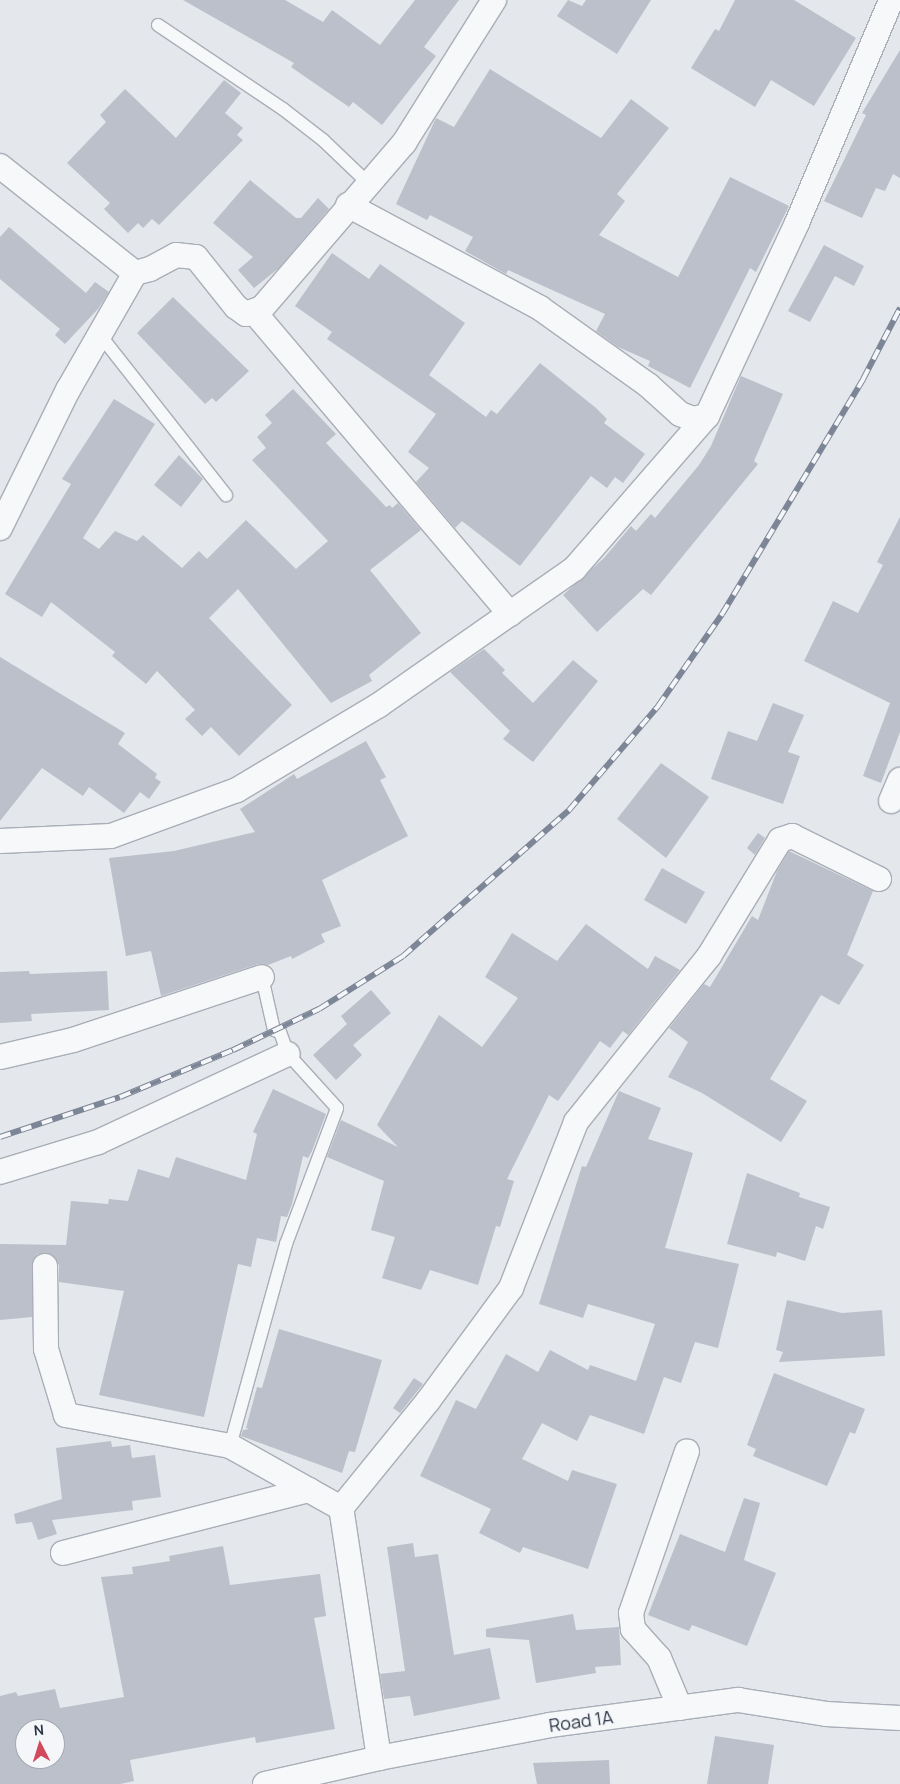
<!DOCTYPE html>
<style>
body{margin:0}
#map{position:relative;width:900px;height:1784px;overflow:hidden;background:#e4e7ec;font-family:Manrope,sans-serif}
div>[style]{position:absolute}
.building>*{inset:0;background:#bbc0ca}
.roads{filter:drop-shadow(1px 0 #a9aeb7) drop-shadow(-1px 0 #a9aeb7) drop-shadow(0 1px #a9aeb7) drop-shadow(0 -1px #a9aeb7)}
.lane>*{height:12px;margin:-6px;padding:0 6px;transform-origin:6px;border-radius:6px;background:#f7f8fa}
.street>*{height:24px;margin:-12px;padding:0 12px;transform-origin:12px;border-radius:12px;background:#f7f8fa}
.rail>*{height:5.5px;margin-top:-2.75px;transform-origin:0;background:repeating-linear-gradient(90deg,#f4f6f9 0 11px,#7d8696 0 22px);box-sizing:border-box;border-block:1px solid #7d8696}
span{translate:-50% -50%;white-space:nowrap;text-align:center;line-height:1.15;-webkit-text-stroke:4.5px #f4f6f9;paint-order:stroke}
.street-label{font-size:18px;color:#2b3445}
.north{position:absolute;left:15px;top:1719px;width:50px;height:50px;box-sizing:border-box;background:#f4f6f9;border:1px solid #a4a8b1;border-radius:50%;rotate:355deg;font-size:14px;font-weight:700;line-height:20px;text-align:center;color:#2b3445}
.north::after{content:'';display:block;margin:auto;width:18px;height:22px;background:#d1495b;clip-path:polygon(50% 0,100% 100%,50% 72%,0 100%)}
</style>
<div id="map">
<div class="building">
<div style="clip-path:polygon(183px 0,285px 0,323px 22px,332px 10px,380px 45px,415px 0,459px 0,424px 47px,436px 56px,382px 125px,353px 102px,349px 107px,291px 67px,294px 63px)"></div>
<div style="clip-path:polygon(568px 0,582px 6px,586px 0,651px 0,617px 54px,557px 16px)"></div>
<div style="clip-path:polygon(735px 0,794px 0,856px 38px,814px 106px,771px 80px,755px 107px,691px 68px,715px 29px,719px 31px)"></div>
<div style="clip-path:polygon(900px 50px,900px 178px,893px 174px,885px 191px,876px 188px,862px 218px,824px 201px,866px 115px,862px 113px)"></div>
<div style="clip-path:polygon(490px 69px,601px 138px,631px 99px,669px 128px,617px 194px,625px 201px,599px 235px,678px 277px,730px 177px,789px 206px,756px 272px,750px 268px,690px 388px,648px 366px,650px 361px,618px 347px,596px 331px,605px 314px,508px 270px,506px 274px,465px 251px,473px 237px,430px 215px,427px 220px,396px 204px,436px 118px,454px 127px)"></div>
<div style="clip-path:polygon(224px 80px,241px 93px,225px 113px,243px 128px,237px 135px,243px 140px,159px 225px,152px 219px,143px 228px,138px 223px,128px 233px,104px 209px,110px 203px,67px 163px,106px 122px,100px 115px,125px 89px,176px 138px)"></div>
<div style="clip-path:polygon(250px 180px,296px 218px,301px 218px,318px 198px,329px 209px,279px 268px,254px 288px,238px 270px,253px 257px,213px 223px)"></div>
<div style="clip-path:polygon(9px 227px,86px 293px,95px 282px,109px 292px,98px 309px,65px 344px,55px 335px,60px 329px,0 279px,0 237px)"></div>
<div style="clip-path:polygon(824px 245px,864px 266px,854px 286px,835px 276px,810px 322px,788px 311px)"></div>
<div style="clip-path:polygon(332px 253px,369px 279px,380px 264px,465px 323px,429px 375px,486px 417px,491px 410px,497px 414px,540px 363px,596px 408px,607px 419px,604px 423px,645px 454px,623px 483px,615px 477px,607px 488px,591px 476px,520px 566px,462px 521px,455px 528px,416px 482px,429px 468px,408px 452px,436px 414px,327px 339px,332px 332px,295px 306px)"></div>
<div style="clip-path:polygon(173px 297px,249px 371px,216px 402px,212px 398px,205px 404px,137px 333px)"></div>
<div style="clip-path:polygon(741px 376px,783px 394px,754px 461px,758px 464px,651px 595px,643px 589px,597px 632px,563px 595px,604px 558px,631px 526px,636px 531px,651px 514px,655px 518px,699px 465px,711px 446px)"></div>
<div style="clip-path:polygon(293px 389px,336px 434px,326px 443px,386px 507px,390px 505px,392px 508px,398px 503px,421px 530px,370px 570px,421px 633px,369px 675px,372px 681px,331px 703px,238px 589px,209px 618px,292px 705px,239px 756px,211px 727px,202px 736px,185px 719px,195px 710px,157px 671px,146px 684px,112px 656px,115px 652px,51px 602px,42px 617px,5px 594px,71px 484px,62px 479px,114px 399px,155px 424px,83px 538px,99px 549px,115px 531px,137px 541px,143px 535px,182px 568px,199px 551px,207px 559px,246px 520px,296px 569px,328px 541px,252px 460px,266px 448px,257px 437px,272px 423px,265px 415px)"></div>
<div style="clip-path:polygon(179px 455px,203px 479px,181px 507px,154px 485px)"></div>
<div style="clip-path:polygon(900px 517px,900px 732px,881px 783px,863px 776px,890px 703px,804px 661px,833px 601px,858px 613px,883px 565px,877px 562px)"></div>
<div style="clip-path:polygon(484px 649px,505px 670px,502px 673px,533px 703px,573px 660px,598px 681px,533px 762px,503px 739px,510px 731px,450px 672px)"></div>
<div style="clip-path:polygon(0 657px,125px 733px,118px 744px,157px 774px,155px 778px,161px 782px,149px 799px,140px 792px,124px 813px,89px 787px,83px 796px,42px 768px,0 821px)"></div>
<div style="clip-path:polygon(773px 703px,804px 715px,788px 752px,800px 756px,783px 804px,711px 779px,728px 731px,757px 741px)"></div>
<div style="clip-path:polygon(366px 741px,386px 777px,380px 780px,408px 836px,322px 880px,341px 926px,321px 934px,325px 942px,292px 959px,291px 956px,268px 965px,258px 964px,161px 996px,151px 951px,126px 956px,109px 858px,174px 851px,255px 832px,240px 809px,294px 774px,297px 779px)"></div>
<div style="clip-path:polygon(661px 763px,709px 797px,666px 858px,617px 819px)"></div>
<div style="clip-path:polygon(758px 833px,765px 838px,755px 855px,747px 848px)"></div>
<div style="clip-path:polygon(789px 851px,873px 891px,847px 955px,864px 965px,839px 1005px,821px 995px,770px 1079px,807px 1101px,781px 1142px,702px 1093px,668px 1077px,688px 1042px,669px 1028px,704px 984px,710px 987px,752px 916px,758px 920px,777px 871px)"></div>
<div style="clip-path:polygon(662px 868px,705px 892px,686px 924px,644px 900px)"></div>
<div style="clip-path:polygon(586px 924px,648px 969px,655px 956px,680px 970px,628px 1035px,623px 1031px,610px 1048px,600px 1041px,558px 1101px,549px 1095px,507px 1179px,514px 1181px,500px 1227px,496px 1226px,478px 1285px,430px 1270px,421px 1290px,382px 1278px,395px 1237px,371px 1230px,384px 1181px,327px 1157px,341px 1120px,398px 1147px,377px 1125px,439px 1015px,482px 1047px,518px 998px,485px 977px,512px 933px,557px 961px)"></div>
<div style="clip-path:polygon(29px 971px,30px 974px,107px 971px,109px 1010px,31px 1014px,32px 1021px,0 1023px,0 972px)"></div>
<div style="clip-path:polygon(371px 990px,391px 1013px,353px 1045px,362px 1055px,336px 1080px,313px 1055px,347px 1024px,341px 1016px)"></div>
<div style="clip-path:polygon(273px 1089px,326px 1114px,312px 1151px,308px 1158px,303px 1156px,292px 1204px,287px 1217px,281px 1216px,276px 1242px,257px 1238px,251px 1267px,238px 1264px,204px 1417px,99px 1395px,124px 1291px,59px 1282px,59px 1265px,51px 1254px,38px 1254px,33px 1260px,32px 1317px,0 1320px,0 1244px,66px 1245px,71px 1201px,108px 1204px,109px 1199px,128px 1201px,138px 1169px,169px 1178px,176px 1157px,246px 1180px,257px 1134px,253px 1132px)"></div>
<div style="clip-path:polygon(619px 1091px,661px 1108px,648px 1139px,693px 1153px,665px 1248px,739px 1264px,718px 1348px,695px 1342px,681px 1383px,664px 1377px,644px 1434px,590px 1415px,577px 1441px,542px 1423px,522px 1459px,568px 1481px,572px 1470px,617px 1484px,588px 1569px,523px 1547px,520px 1553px,479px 1533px,491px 1509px,420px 1476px,456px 1400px,476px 1409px,506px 1354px,538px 1372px,550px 1350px,588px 1370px,590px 1365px,636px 1381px,655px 1324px,588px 1304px,583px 1318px,539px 1304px,582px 1166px,586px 1167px)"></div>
<div style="clip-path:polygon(747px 1173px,800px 1193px,799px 1197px,830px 1207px,823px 1229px,816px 1226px,805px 1261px,777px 1252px,776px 1257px,727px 1244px)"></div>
<div style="clip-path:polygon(787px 1300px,842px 1313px,882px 1310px,885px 1356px,779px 1362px,783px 1352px,776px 1350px)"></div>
<div style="clip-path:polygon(279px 1329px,382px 1360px,355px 1452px,349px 1451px,342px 1473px,241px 1436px,243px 1430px,249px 1429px,246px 1428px,257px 1387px,262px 1388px)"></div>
<div style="clip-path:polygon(774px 1373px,865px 1409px,855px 1434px,850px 1432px,827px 1486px,753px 1456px,756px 1449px,747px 1445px)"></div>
<div style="clip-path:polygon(414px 1378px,423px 1384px,400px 1413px,393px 1408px)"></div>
<div style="clip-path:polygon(111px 1441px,112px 1447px,130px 1445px,132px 1458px,155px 1455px,161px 1497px,132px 1501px,133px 1510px,52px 1520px,57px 1534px,38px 1540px,32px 1522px,16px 1524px,14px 1514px,62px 1499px,56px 1448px)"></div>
<div style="clip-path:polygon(744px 1498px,760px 1503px,744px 1560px,776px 1573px,747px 1646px,692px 1625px,689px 1631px,648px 1615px,680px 1534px,725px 1552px)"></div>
<div style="clip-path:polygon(413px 1543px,415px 1557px,438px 1554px,454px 1655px,490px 1648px,500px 1699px,414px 1716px,410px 1696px,384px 1699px,380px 1674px,405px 1671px,387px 1547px)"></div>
<div style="clip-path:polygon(evenodd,223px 1546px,230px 1585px,320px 1574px,326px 1616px,314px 1618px,335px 1729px,256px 1743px,255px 1737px,130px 1760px,134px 1781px,120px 1784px,0 1784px,0 1696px,16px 1692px,18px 1696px,55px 1689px,60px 1708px,124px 1697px,101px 1577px,133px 1574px,132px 1567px,170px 1561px,169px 1556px,223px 1546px,25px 1729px,55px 1729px,55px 1759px,25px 1759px,25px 1729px)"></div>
<div style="clip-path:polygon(573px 1614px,576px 1630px,619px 1627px,621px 1665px,595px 1667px,596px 1673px,536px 1683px,529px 1640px,486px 1637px,486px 1629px)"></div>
<div style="clip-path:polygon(715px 1736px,774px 1745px,768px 1784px,707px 1784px)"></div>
<div style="clip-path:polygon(609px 1760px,610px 1784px,537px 1784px,533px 1763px)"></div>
</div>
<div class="roads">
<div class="lane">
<div style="left:158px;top:25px;width:151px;rotate:33.9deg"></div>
<div style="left:283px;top:109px;width:51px;rotate:37.8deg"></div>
<div style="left:323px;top:140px;width:64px;rotate:43.7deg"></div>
<div style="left:100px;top:335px;width:204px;rotate:51.8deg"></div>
<div style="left:230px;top:1446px;width:210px;rotate:-74.5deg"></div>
<div style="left:286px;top:1244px;width:145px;rotate:-69.4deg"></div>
<div style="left:337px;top:1108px;width:73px;rotate:-132.2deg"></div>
<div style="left:288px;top:1054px;width:23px;rotate:-110deg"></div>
<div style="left:280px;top:1032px;width:6px;rotate:-162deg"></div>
<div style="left:274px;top:1030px;width:54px;rotate:-102.8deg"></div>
</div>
<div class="street">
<div style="left:0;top:166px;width:172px;rotate:38.4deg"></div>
<div style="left:348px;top:205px;width:218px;rotate:28.2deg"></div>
<div style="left:540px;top:308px;width:133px;rotate:35.5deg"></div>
<div style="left:648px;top:385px;width:43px;rotate:42.2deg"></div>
<div style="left:680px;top:414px;width:14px;rotate:21deg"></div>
<div style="left:693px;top:419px;width:14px;rotate:-12deg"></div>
<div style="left:707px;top:416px;width:213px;rotate:-65deg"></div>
<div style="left:797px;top:223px;width:242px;rotate:-67.1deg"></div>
<div style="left:254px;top:312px;width:396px;rotate:49.7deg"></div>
<div style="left:0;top:528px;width:154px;rotate:-63.8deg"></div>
<div style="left:68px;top:390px;width:135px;rotate:-60.2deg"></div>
<div style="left:135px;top:273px;width:16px;rotate:-15deg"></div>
<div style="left:150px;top:269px;width:30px;rotate:-28deg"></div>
<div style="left:176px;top:255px;width:20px;rotate:6deg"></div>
<div style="left:196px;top:257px;width:64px;rotate:51.3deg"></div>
<div style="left:236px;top:307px;width:12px;rotate:35deg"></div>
<div style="left:246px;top:314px;width:17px;rotate:-21deg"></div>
<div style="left:262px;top:308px;width:218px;rotate:-49.3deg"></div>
<div style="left:404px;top:143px;width:169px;rotate:-57.8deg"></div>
<div style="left:891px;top:801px;width:23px;rotate:-67deg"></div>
<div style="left:0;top:841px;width:111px;rotate:-2.6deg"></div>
<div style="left:111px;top:836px;width:134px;rotate:-20.1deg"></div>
<div style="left:237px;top:790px;width:165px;rotate:-30.9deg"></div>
<div style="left:379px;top:705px;width:238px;rotate:-34.9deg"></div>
<div style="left:574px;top:569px;width:203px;rotate:-49deg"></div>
<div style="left:0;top:1057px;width:75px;rotate:-13.1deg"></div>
<div style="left:73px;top:1040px;width:199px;rotate:-18.4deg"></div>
<div style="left:0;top:1172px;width:102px;rotate:-17deg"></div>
<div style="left:98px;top:1142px;width:209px;rotate:-24.9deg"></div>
<div style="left:45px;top:1266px;width:83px;rotate:89.3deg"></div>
<div style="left:46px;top:1349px;width:69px;rotate:73.1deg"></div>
<div style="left:66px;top:1415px;width:167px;rotate:10.7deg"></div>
<div style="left:230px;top:1446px;width:127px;rotate:29.2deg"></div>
<div style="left:63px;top:1553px;width:254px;rotate:-14.4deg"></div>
<div style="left:680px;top:1708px;width:54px;rotate:-112.8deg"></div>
<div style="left:659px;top:1658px;width:39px;rotate:-132deg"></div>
<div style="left:633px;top:1629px;width:16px;rotate:-97deg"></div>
<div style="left:631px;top:1613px;width:171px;rotate:-70.9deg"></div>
<div style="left:379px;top:1758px;width:253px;rotate:-98.6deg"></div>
<div style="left:341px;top:1508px;width:138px;rotate:-50.9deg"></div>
<div style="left:428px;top:1401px;width:140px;rotate:-53.7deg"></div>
<div style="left:511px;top:1288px;width:178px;rotate:-68.6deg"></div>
<div style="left:576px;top:1122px;width:213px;rotate:-51.3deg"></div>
<div style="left:709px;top:956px;width:136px;rotate:-58.5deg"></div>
<div style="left:780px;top:840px;width:13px;rotate:-18deg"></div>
<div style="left:792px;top:836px;width:97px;rotate:26.3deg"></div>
<div style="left:265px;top:1784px;width:117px;rotate:-12.8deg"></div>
<div style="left:379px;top:1758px;width:174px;rotate:-10.9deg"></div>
<div style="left:550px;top:1725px;width:190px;rotate:-7.6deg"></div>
<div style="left:738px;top:1700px;width:89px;rotate:9deg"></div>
<div style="left:826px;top:1714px;width:74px;rotate:3.1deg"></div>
</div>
</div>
<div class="rail">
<div style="left:0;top:1137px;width:126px;rotate:-18.4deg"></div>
<div style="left:120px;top:1097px;width:122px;rotate:-22.6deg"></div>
<div style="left:233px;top:1050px;width:95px;rotate:-25.5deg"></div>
<div style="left:319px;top:1009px;width:99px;rotate:-32.2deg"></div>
<div style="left:403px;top:956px;width:221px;rotate:-41.3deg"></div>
<div style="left:569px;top:810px;width:137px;rotate:-49.4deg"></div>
<div style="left:658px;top:706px;width:112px;rotate:-55.2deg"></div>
<div style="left:722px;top:614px;width:274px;rotate:-59deg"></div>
<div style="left:863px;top:379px;width:80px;rotate:-62.5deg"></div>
</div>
<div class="street-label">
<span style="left:581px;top:1721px;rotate:-8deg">Road 1A</span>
</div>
<div class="north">N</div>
</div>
